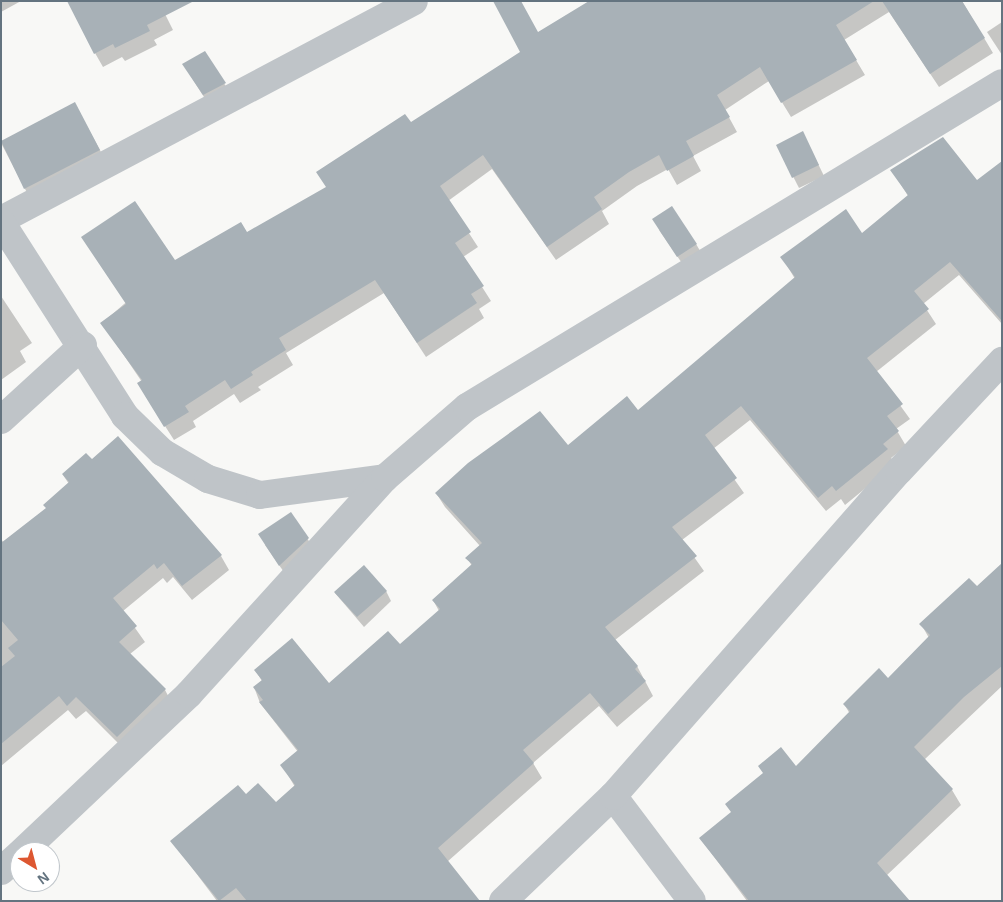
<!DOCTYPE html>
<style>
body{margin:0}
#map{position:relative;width:1003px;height:902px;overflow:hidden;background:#f8f8f6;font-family:Arial,sans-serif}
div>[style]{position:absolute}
.shadow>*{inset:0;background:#0003}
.building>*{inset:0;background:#a8b1b7}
.minor>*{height:28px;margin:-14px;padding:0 14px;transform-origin:14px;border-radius:14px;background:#bfc4c8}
span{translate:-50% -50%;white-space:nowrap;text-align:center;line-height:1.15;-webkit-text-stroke:5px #fff;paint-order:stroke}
.frame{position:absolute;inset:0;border:2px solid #647480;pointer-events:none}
.north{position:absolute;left:10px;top:842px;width:50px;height:50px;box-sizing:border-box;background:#fff;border:1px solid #c1c7cc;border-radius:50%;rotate:143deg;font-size:14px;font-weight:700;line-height:20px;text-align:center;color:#647480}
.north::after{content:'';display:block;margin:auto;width:18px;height:22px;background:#dd5731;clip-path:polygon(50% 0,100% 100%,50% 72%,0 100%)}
</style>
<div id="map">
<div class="shadow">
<div style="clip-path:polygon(1px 1px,21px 1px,1px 12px)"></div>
<div style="clip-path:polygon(592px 1px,962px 1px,993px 53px,939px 87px,889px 12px,844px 40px,865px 75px,791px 117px,769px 81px,725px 110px,737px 132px,693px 156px,701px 171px,677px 185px,668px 169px,637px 186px,602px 211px,609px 224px,556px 260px,492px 169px,448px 201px,478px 247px,463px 257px,491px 301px,479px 309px,484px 318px,426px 357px,384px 293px,286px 353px,293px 365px,258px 387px,261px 390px,240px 403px,234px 394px,193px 421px,196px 427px,174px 440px,147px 398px,142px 382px,102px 323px,174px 261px,247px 233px,327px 188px,410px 124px,522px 52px,538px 33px)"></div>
<div style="clip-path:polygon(160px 4px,173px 30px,154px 40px,157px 45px,125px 61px,122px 57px,103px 67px,95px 53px)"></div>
<div style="clip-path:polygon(1002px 22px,1002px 55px,987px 32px)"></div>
<div style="clip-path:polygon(204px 53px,231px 94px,209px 105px,190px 75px)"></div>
<div style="clip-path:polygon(75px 104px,108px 165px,33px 204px,1px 143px)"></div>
<div style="clip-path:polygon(808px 143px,824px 176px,799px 188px,777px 145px)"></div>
<div style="clip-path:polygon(1002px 162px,1002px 324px,959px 275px,923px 304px,936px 324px,876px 372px,910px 419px,896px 429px,906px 446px,891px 458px,895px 464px,845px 505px,841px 499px,826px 511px,750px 420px,713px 449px,744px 493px,682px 540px,704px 571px,615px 640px,637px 666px,653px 696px,617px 727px,599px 706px,533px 763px,542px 778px,447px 862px,476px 901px,217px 901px,172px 841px,246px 795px,276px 803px,295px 787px,282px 765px,298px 752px,260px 703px,254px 687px,262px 681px,255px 670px,329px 685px,400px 646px,439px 611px,433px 600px,472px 566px,467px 558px,480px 546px,445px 507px,436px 493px,568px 447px,638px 412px,795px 279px,782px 257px,862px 235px,908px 196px,892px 170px,977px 182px)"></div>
<div style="clip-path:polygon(659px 230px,696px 244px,702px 254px,684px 266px)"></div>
<div style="clip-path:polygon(1px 296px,32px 343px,20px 351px,26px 362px,1px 380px)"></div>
<div style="clip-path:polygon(63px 475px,221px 556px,229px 570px,192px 600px,173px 577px,167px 583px,163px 578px,123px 611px,145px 642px,130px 654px,165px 690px,173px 705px,126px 751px,86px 711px,76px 719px,68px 710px,1px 766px,1px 539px,4px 543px,47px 509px,69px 484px)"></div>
<div style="clip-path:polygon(291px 513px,314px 549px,286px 575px,265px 545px)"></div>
<div style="clip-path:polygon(1002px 565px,1002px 686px,924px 760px,952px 790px,961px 805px,886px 876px,908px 901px,747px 901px,700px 838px,796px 768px,850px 714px,844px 704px,888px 679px,929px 638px,921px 624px,977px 588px)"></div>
<div style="clip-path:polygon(386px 591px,391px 601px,364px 627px,335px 593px)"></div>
</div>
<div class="building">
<div style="clip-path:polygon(67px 1px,194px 1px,147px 25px,150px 31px,115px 48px,113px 44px,94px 54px)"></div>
<div style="clip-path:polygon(493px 1px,521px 1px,538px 32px,589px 1px,874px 1px,836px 25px,857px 60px,781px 103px,760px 67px,717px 95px,730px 117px,686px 141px,694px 156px,667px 171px,659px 155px,629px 172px,594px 197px,602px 209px,547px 247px,483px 155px,440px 186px,471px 232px,455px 243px,484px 286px,471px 294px,477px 303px,417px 343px,375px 280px,279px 338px,286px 350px,251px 372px,253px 375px,231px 389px,225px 380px,185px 406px,189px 412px,164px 427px,137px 383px,142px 380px,100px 323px,126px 304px,81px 237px,135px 201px,175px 260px,241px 222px,247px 232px,326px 187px,316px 172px,405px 114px,411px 122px,520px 52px)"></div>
<div style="clip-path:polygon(882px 1px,962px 1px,985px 38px,930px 74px)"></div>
<div style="clip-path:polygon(205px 51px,226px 83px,203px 95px,182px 64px)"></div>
<div style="clip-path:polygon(75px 102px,100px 150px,24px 189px,1px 141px)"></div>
<div style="clip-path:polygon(803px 131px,819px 165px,792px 178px,776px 145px)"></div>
<div style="clip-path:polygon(943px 137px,977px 180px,1002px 161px,1002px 321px,950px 262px,914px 291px,929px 309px,867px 358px,903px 404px,887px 416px,899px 431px,883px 444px,888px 449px,836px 491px,832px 486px,818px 498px,741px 406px,705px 435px,737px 478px,672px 527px,697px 556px,605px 627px,638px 666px,635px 669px,646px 681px,608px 714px,590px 693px,523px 750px,534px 763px,438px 848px,480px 901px,247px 901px,236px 888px,219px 901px,170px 841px,238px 785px,246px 794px,258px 783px,276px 802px,295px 785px,280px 765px,298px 750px,259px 702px,263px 700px,253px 687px,262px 680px,254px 670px,292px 638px,329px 683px,388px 631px,400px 644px,440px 609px,432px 600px,472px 564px,465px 558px,482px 543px,435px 493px,468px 463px,540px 411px,568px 445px,627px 396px,638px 410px,795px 277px,780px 257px,846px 209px,862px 233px,908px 195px,890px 170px)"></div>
<div style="clip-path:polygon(672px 206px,697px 244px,677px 257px,652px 219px)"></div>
<div style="clip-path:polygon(118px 436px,222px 555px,182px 586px,164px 563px,157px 569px,154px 564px,113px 598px,137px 626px,119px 642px,166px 689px,117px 737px,76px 697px,67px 706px,59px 696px,1px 744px,1px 667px,15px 656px,8px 648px,18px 640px,1px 620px,1px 543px,46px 508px,43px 505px,69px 482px,62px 474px,86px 453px,92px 459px)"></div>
<div style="clip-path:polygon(291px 512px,309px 538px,279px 566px,258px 534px)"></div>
<div style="clip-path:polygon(1002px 563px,1002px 666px,964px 697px,914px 747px,953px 789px,877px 863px,910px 901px,749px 901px,699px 838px,731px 812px,725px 804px,763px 773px,758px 766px,781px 747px,796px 766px,850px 711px,843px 704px,879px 668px,888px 678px,930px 635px,919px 624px,969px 578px,977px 586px)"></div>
<div style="clip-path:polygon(364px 565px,387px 591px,357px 617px,334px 592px)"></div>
</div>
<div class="minor">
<div style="left:1px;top:220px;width:467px;rotate:-27.9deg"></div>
<div style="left:1px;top:222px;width:230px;rotate:57.4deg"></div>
<div style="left:125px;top:416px;width:52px;rotate:44.2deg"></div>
<div style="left:162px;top:452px;width:53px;rotate:30.4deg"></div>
<div style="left:208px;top:479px;width:54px;rotate:17.1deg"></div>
<div style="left:260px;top:495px;width:126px;rotate:-7.7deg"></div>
<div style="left:1px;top:420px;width:111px;rotate:-42.4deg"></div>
<div style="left:613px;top:796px;width:131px;rotate:53deg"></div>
<div style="left:22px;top:852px;width:230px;rotate:-43.4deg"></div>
<div style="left:189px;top:694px;width:292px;rotate:-47.8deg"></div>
<div style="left:385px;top:478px;width:108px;rotate:-40.9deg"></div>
<div style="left:467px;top:407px;width:625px;rotate:-31.2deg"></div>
<div style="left:1px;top:871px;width:25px;rotate:-42deg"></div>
<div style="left:503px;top:901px;width:152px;rotate:-43.7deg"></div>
<div style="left:613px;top:796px;width:433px;rotate:-48.7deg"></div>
<div style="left:899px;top:471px;width:151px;rotate:-46.9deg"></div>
</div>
<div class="frame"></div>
<div class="north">N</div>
</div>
